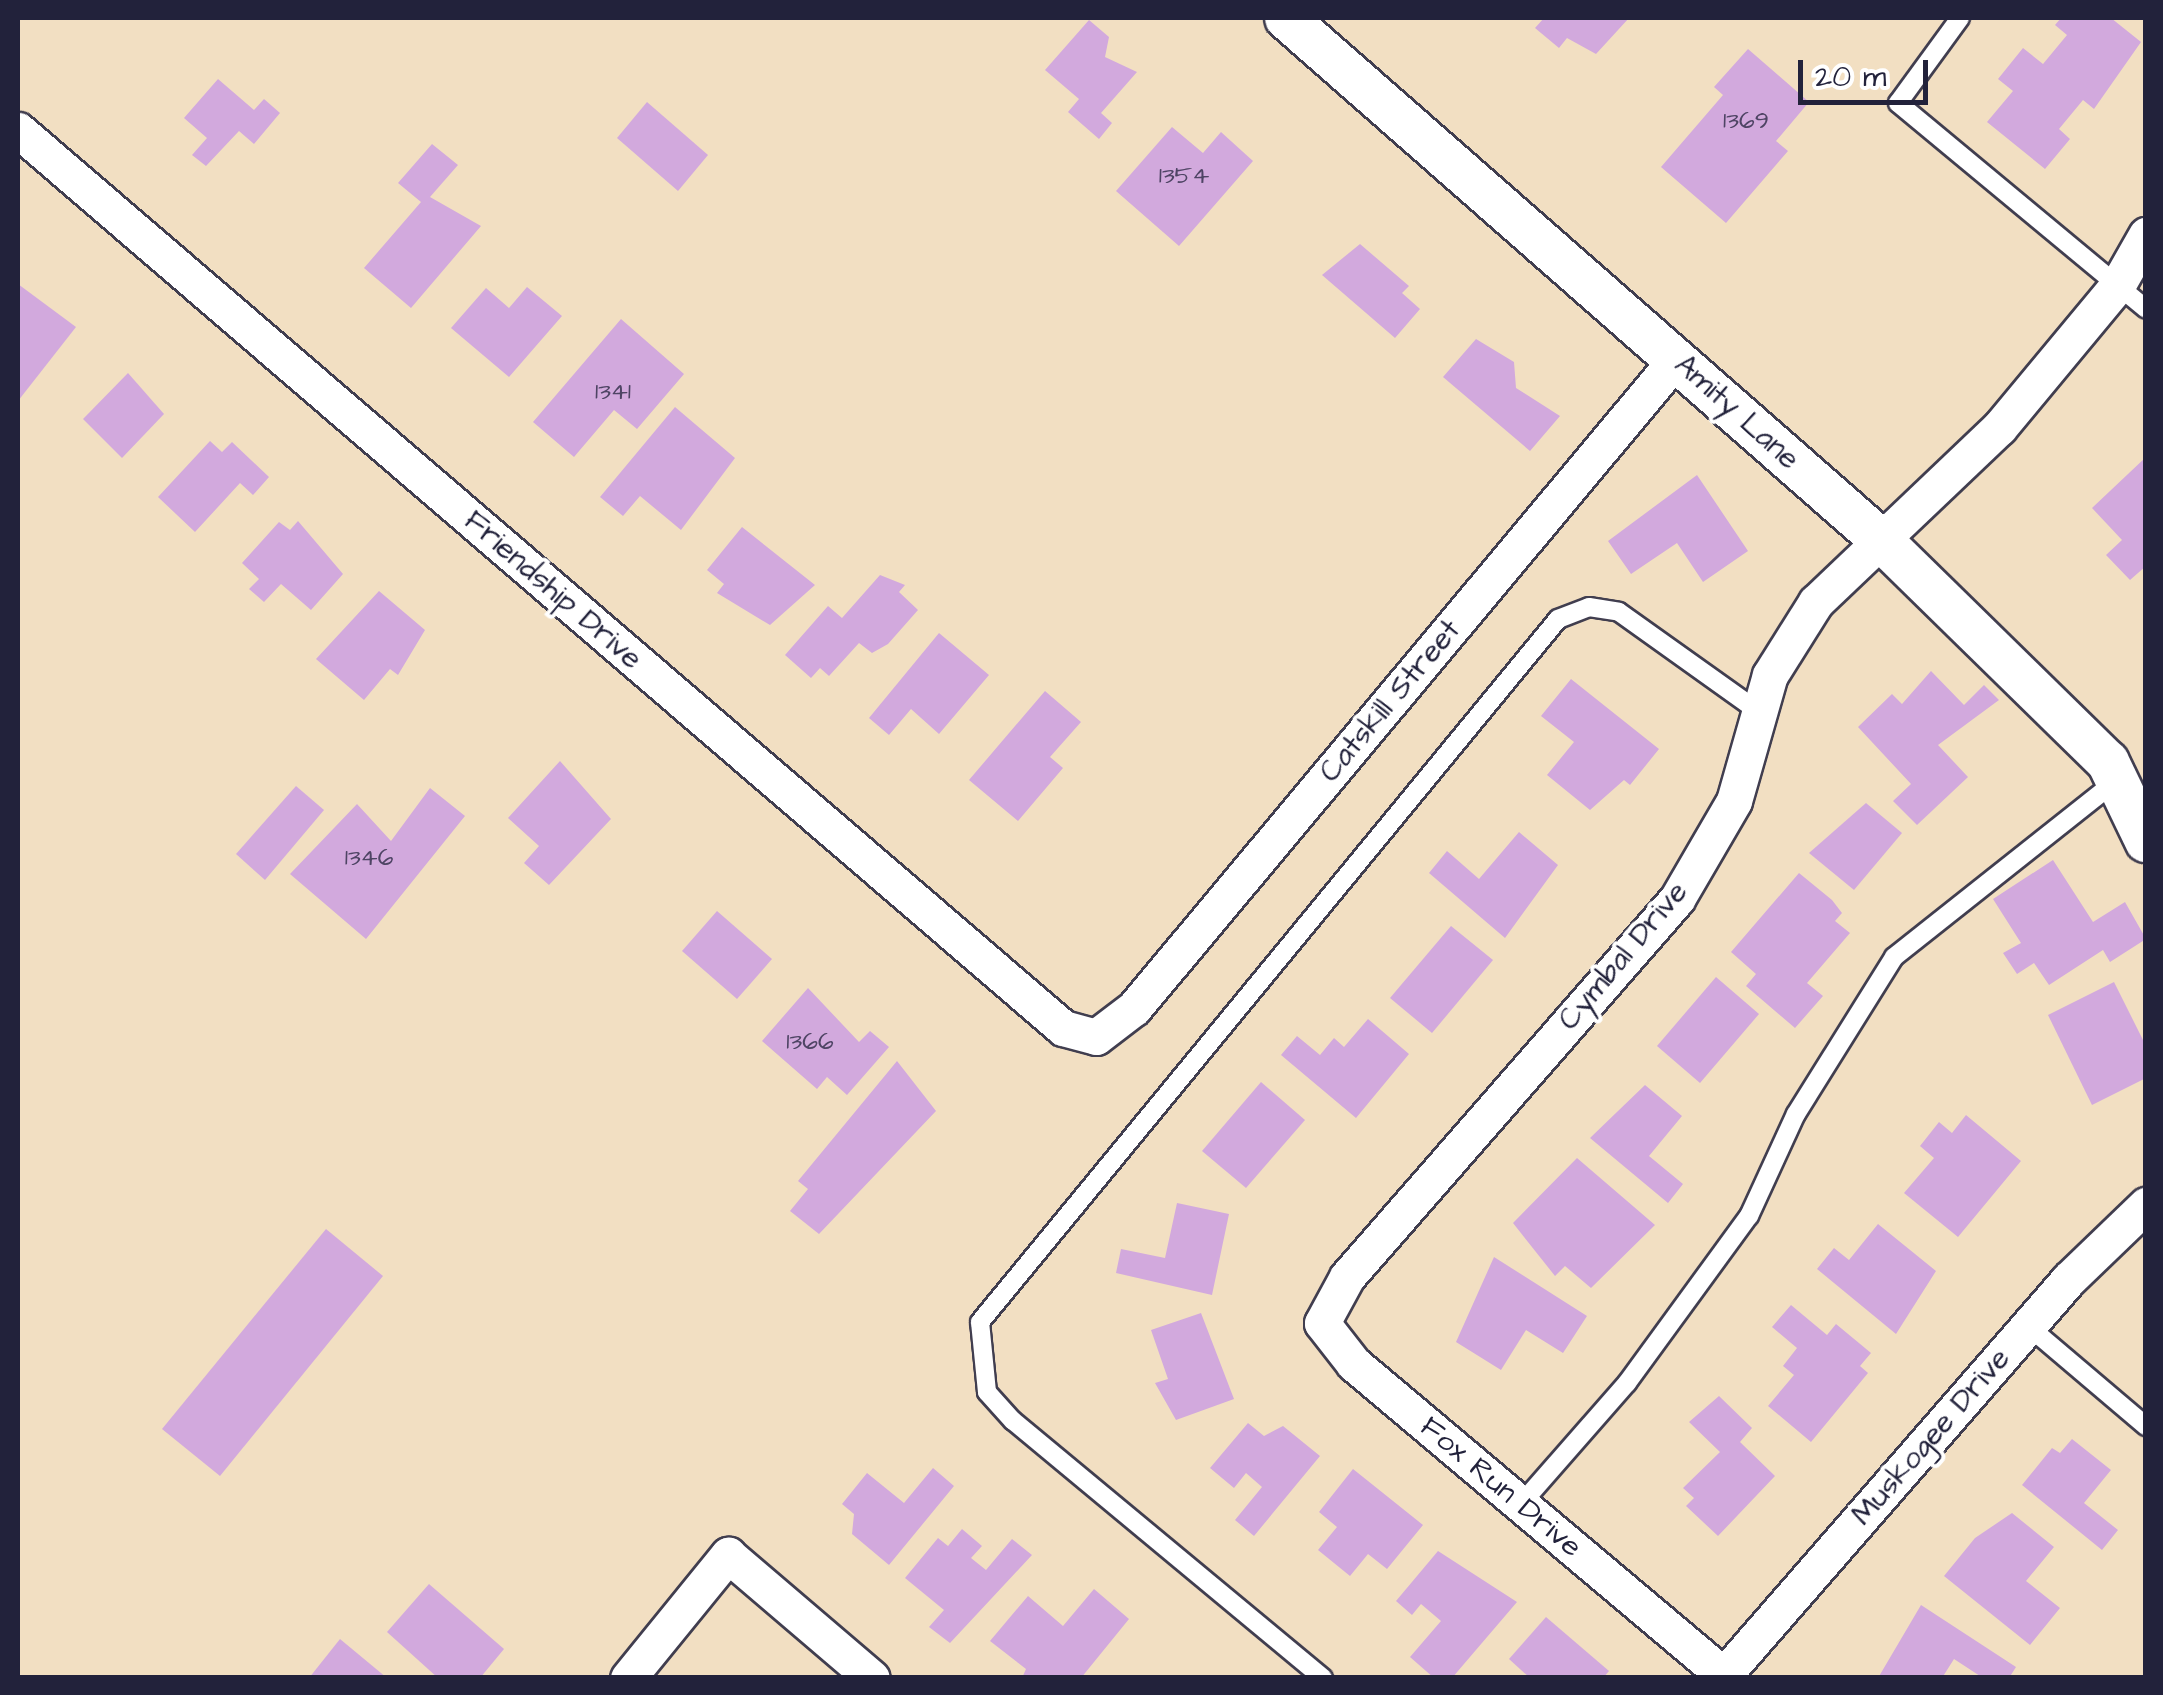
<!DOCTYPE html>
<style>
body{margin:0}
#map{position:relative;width:2163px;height:1695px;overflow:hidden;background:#f2dfc2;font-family:"Architects Daughter",sans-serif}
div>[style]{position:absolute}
.building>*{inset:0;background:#d2a9dd}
.roads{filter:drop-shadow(2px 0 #413e4f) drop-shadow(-2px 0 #413e4f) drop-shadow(0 2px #413e4f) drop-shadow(0 -2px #413e4f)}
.service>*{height:18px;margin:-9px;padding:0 9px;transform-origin:9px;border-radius:9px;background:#fff}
.minor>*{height:35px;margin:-17.5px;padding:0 17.5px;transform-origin:17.5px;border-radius:17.5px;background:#fff}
.tertiary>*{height:42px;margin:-21px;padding:0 21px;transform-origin:21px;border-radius:21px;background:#fff}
span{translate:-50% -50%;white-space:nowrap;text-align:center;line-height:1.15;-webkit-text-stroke:8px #fff;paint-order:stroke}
.number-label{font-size:25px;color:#4e4464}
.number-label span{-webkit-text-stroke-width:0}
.street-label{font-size:30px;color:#22223b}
.frame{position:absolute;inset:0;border:20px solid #22223b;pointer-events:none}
.scale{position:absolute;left:1798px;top:60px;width:130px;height:45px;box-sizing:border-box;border:5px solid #22223b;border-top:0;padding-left:12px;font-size:30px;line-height:35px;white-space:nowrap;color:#22223b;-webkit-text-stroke:8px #fff;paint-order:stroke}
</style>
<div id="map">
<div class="building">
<div style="clip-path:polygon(1544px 18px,1629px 18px,1596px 54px,1567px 38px,1559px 48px,1535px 28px)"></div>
<div style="clip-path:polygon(2061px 18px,2111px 18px,2141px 42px,2094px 109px,2083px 100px,2059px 129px,2070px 139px,2045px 169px,1987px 122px,2013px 91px,1998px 79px,2023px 48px,2043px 64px,2067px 35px,2055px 25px)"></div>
<div style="clip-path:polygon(1089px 20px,1109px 37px,1105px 57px,1137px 72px,1101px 113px,1112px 123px,1099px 139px,1068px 112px,1079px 99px,1045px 70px)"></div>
<div style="clip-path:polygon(1748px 49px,1809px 102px,1776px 141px,1788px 151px,1726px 223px,1661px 167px,1723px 95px,1714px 87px)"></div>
<div style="clip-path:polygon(218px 79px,254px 110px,264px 99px,280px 113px,254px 144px,239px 131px,206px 166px,192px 155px,207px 138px,184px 118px)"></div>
<div style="clip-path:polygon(647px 102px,708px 155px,678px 191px,617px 138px)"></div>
<div style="clip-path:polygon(1172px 127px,1203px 153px,1221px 132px,1253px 161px,1179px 246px,1116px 191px)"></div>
<div style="clip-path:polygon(432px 144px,458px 165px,430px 197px,481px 226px,411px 308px,364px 268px,421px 202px,398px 183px)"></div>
<div style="clip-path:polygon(1360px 244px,1409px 286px,1402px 293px,1420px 309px,1395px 338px,1322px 275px)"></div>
<div style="clip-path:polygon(18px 284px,76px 327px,18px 401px)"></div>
<div style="clip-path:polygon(527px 287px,562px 316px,509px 377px,451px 328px,486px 288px,509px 308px)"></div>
<div style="clip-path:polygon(621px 319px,684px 374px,637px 429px,614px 410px,574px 457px,533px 422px)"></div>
<div style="clip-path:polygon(1476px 339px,1514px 362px,1516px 388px,1560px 416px,1530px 451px,1443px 377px)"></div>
<div style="clip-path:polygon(128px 373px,164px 414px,122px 458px,83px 419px)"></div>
<div style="clip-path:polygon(675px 407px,735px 458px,681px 530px,640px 496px,623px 516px,600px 497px)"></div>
<div style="clip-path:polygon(210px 441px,222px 452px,232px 442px,269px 477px,253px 495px,240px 483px,195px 532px,158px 497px)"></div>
<div style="clip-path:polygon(2146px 457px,2146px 566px,2130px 580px,2106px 555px,2122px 540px,2092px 508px)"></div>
<div style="clip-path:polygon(1697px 475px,1748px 551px,1703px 582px,1677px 543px,1631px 574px,1608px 541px)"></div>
<div style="clip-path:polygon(298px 521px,343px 574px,311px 610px,281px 584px,264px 602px,249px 589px,259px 579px,242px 563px,279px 522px,290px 530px)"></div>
<div style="clip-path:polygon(742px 527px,815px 585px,770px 625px,717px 593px,724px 584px,707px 570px)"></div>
<div style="clip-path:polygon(880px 575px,905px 585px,899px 592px,918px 610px,888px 644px,872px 653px,859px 643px,829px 676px,820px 668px,811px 678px,785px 655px,828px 606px,842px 618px)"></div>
<div style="clip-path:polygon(379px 591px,425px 630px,398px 675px,390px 669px,364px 700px,316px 659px)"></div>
<div style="clip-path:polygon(939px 633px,989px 675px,939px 734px,911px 709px,889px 735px,869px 718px)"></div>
<div style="clip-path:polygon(1931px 671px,1964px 705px,1984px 685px,1999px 700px,1938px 745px,1968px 777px,1917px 825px,1893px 801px,1911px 784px,1858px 727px,1892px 694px,1902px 704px)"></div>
<div style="clip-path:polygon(1571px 679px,1659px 749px,1630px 785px,1624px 780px,1590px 810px,1547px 775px,1574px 742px,1541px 716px)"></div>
<div style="clip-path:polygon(1045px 691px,1081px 722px,1050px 757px,1063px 768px,1018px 821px,969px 780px)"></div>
<div style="clip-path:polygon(560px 761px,611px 819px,549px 885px,524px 863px,539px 846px,508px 818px)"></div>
<div style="clip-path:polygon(296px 786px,324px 810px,265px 880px,236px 854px)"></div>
<div style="clip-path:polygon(430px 788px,465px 816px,366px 939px,290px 874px,357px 804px,391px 841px)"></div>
<div style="clip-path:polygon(1866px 803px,1902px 833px,1854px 890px,1809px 853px)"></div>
<div style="clip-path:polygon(1519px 832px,1558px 865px,1505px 938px,1429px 873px,1447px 851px,1479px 879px)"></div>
<div style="clip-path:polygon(2053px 860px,2093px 922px,2125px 902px,2146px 939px,2110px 962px,2103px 950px,2049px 985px,2034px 963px,2017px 974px,2003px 953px,2021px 943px,1993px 899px)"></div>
<div style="clip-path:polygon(1799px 873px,1832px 900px,1842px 913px,1835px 921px,1850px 933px,1807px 983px,1823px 996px,1795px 1028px,1746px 986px,1756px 974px,1731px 952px)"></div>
<div style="clip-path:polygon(717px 911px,772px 959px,737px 999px,682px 951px)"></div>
<div style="clip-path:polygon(1451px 926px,1493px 960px,1432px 1033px,1390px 998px)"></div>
<div style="clip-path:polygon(1716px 977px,1759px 1014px,1700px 1083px,1657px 1046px)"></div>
<div style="clip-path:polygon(2114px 982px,2146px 1046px,2146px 1078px,2092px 1105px,2048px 1015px)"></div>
<div style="clip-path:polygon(808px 988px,859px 1042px,870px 1031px,889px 1047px,847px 1095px,827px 1077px,817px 1089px,762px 1041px)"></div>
<div style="clip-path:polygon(1368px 1019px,1409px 1054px,1356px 1118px,1281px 1055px,1297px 1036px,1320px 1055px,1334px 1038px,1344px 1047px)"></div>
<div style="clip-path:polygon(897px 1061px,936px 1111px,819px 1234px,790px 1211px,808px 1189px,798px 1181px)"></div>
<div style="clip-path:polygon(1261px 1082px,1305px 1120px,1246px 1188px,1202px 1151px)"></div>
<div style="clip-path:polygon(1645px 1085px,1682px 1116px,1649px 1156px,1683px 1184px,1668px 1203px,1590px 1138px)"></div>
<div style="clip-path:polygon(1966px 1115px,2021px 1161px,1958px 1237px,1904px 1193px,1934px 1158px,1920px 1146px,1939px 1122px,1952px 1133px)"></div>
<div style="clip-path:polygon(1577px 1158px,1655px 1225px,1591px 1288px,1565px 1266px,1555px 1276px,1513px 1223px)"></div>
<div style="clip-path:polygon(1177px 1203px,1229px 1214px,1212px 1295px,1116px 1273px,1121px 1249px,1165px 1258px)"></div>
<div style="clip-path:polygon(1878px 1224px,1936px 1271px,1896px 1334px,1817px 1269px,1834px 1248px,1849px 1260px)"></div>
<div style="clip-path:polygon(326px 1229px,383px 1276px,220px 1476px,162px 1429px)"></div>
<div style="clip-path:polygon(1494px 1257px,1587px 1316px,1563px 1353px,1526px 1330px,1501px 1370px,1456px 1342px)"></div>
<div style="clip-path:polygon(1791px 1305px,1827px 1335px,1836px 1324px,1871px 1353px,1860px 1366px,1868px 1373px,1811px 1442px,1768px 1406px,1794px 1375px,1783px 1366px,1797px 1348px,1772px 1327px)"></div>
<div style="clip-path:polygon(1201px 1313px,1234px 1399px,1176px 1420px,1155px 1383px,1168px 1379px,1151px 1330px)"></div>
<div style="clip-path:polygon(1719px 1396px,1752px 1428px,1740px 1442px,1775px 1476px,1718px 1536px,1686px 1506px,1694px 1498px,1683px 1488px,1720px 1452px,1689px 1422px)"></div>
<div style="clip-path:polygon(1248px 1423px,1264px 1436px,1283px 1426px,1320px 1456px,1254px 1536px,1235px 1520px,1262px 1487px,1246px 1473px,1234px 1488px,1210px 1468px)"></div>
<div style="clip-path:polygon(2072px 1439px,2111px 1470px,2084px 1503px,2118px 1530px,2102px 1550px,2022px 1485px,2052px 1448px,2060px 1453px)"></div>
<div style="clip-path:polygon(933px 1468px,954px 1486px,889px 1565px,852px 1534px,854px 1514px,842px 1504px,867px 1473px,904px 1503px)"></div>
<div style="clip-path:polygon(1353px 1469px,1423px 1525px,1387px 1569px,1368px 1554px,1350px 1576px,1318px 1550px,1337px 1527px,1319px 1512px)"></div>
<div style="clip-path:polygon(2012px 1513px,2054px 1547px,2026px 1581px,2060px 1608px,2030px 1645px,1944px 1576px,1975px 1538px)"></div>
<div style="clip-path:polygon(962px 1529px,982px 1546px,971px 1558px,986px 1570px,1012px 1539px,1032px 1555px,950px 1643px,929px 1627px,944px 1610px,905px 1578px,938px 1538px,948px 1546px)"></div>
<div style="clip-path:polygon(1438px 1551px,1517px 1602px,1452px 1678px,1434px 1678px,1410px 1657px,1441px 1621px,1421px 1604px,1412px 1615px,1396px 1601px)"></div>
<div style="clip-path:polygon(429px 1584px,504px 1649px,480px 1678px,438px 1678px,387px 1632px)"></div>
<div style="clip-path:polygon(1094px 1589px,1129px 1619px,1081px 1678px,1022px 1678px,1026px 1669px,990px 1641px,1028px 1596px,1063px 1626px)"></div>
<div style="clip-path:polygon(1921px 1605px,2016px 1667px,2009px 1678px,1983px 1678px,1954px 1659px,1942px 1678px,1878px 1678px)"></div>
<div style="clip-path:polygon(1546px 1617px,1609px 1671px,1603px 1678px,1530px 1678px,1509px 1659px)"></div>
<div style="clip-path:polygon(340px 1639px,387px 1678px,309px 1678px)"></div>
</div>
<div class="roads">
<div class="service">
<div style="left:1960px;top:18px;width:105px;rotate:126.1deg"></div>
<div style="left:1898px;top:103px;width:322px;rotate:39.7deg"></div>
<div style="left:2028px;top:1326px;width:155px;rotate:40.3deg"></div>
<div style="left:1521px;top:1504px;width:161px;rotate:-48.8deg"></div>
<div style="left:1627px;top:1383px;width:207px;rotate:-53.9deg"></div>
<div style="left:1749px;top:1216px;width:112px;rotate:-65.3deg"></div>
<div style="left:1796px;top:1114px;width:185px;rotate:-58deg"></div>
<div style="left:1894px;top:957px;width:283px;rotate:-38.4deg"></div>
<div style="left:1323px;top:1678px;width:403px;rotate:-140.3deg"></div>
<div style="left:1013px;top:1421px;width:39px;rotate:-132deg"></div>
<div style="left:987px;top:1392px;width:70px;rotate:-95.7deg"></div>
<div style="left:980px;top:1322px;width:910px;rotate:-50.57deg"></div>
<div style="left:1558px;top:619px;width:33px;rotate:-21deg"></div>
<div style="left:1589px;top:607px;width:30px;rotate:9deg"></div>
<div style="left:1619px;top:612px;width:172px;rotate:35.5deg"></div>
</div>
<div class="minor">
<div style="left:18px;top:130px;width:1378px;rotate:40.67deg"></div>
<div style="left:1063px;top:1028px;width:34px;rotate:15deg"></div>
<div style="left:1096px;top:1037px;width:48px;rotate:-37.3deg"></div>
<div style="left:1134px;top:1008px;width:847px;rotate:-50.13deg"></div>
<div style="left:1724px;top:1675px;width:525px;rotate:-48.94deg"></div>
<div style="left:2069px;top:1279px;width:107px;rotate:-43.9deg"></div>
<div style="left:628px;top:1678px;width:159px;rotate:-50.9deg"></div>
<div style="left:728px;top:1555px;width:189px;rotate:40.5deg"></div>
<div style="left:1727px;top:1678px;width:488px;rotate:-139.9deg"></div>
<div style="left:1354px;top:1364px;width:52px;rotate:-128deg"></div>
<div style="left:1322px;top:1323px;width:52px;rotate:-61.5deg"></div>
<div style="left:1347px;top:1277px;width:502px;rotate:-48.88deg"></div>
<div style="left:1677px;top:899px;width:113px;rotate:-59.8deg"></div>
<div style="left:1734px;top:801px;width:131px;rotate:-74.1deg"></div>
<div style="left:1770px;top:675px;width:86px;rotate:-57.8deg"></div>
<div style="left:1816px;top:602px;width:253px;rotate:-43.6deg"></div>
<div style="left:1999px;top:428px;width:185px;rotate:-50.3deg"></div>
<div style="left:2117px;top:286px;width:59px;rotate:-60.4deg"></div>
</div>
<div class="tertiary">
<div style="left:1286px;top:18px;width:793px;rotate:41.27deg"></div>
<div style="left:1882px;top:541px;width:316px;rotate:44.4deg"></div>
<div style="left:2108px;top:762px;width:88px;rotate:64.3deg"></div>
</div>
</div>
<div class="number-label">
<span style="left:1746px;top:121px">1369</span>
<span style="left:1184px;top:176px">1354</span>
<span style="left:613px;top:392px">1341</span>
<span style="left:369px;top:858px">1346</span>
<span style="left:810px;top:1042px">1366</span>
</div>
<div class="street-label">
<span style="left:1737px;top:412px;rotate:42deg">Amity Lane</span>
<span style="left:553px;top:590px;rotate:41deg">Friendship Drive</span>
<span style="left:1390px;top:701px;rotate:-50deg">Catskill Street</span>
<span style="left:1623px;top:956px;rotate:-50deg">Cymbal Drive</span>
<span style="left:1931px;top:1437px;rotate:-49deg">Muskogee Drive</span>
<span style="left:1501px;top:1487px;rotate:40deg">Fox Run Drive</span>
</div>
<div class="frame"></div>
<div class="scale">20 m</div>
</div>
